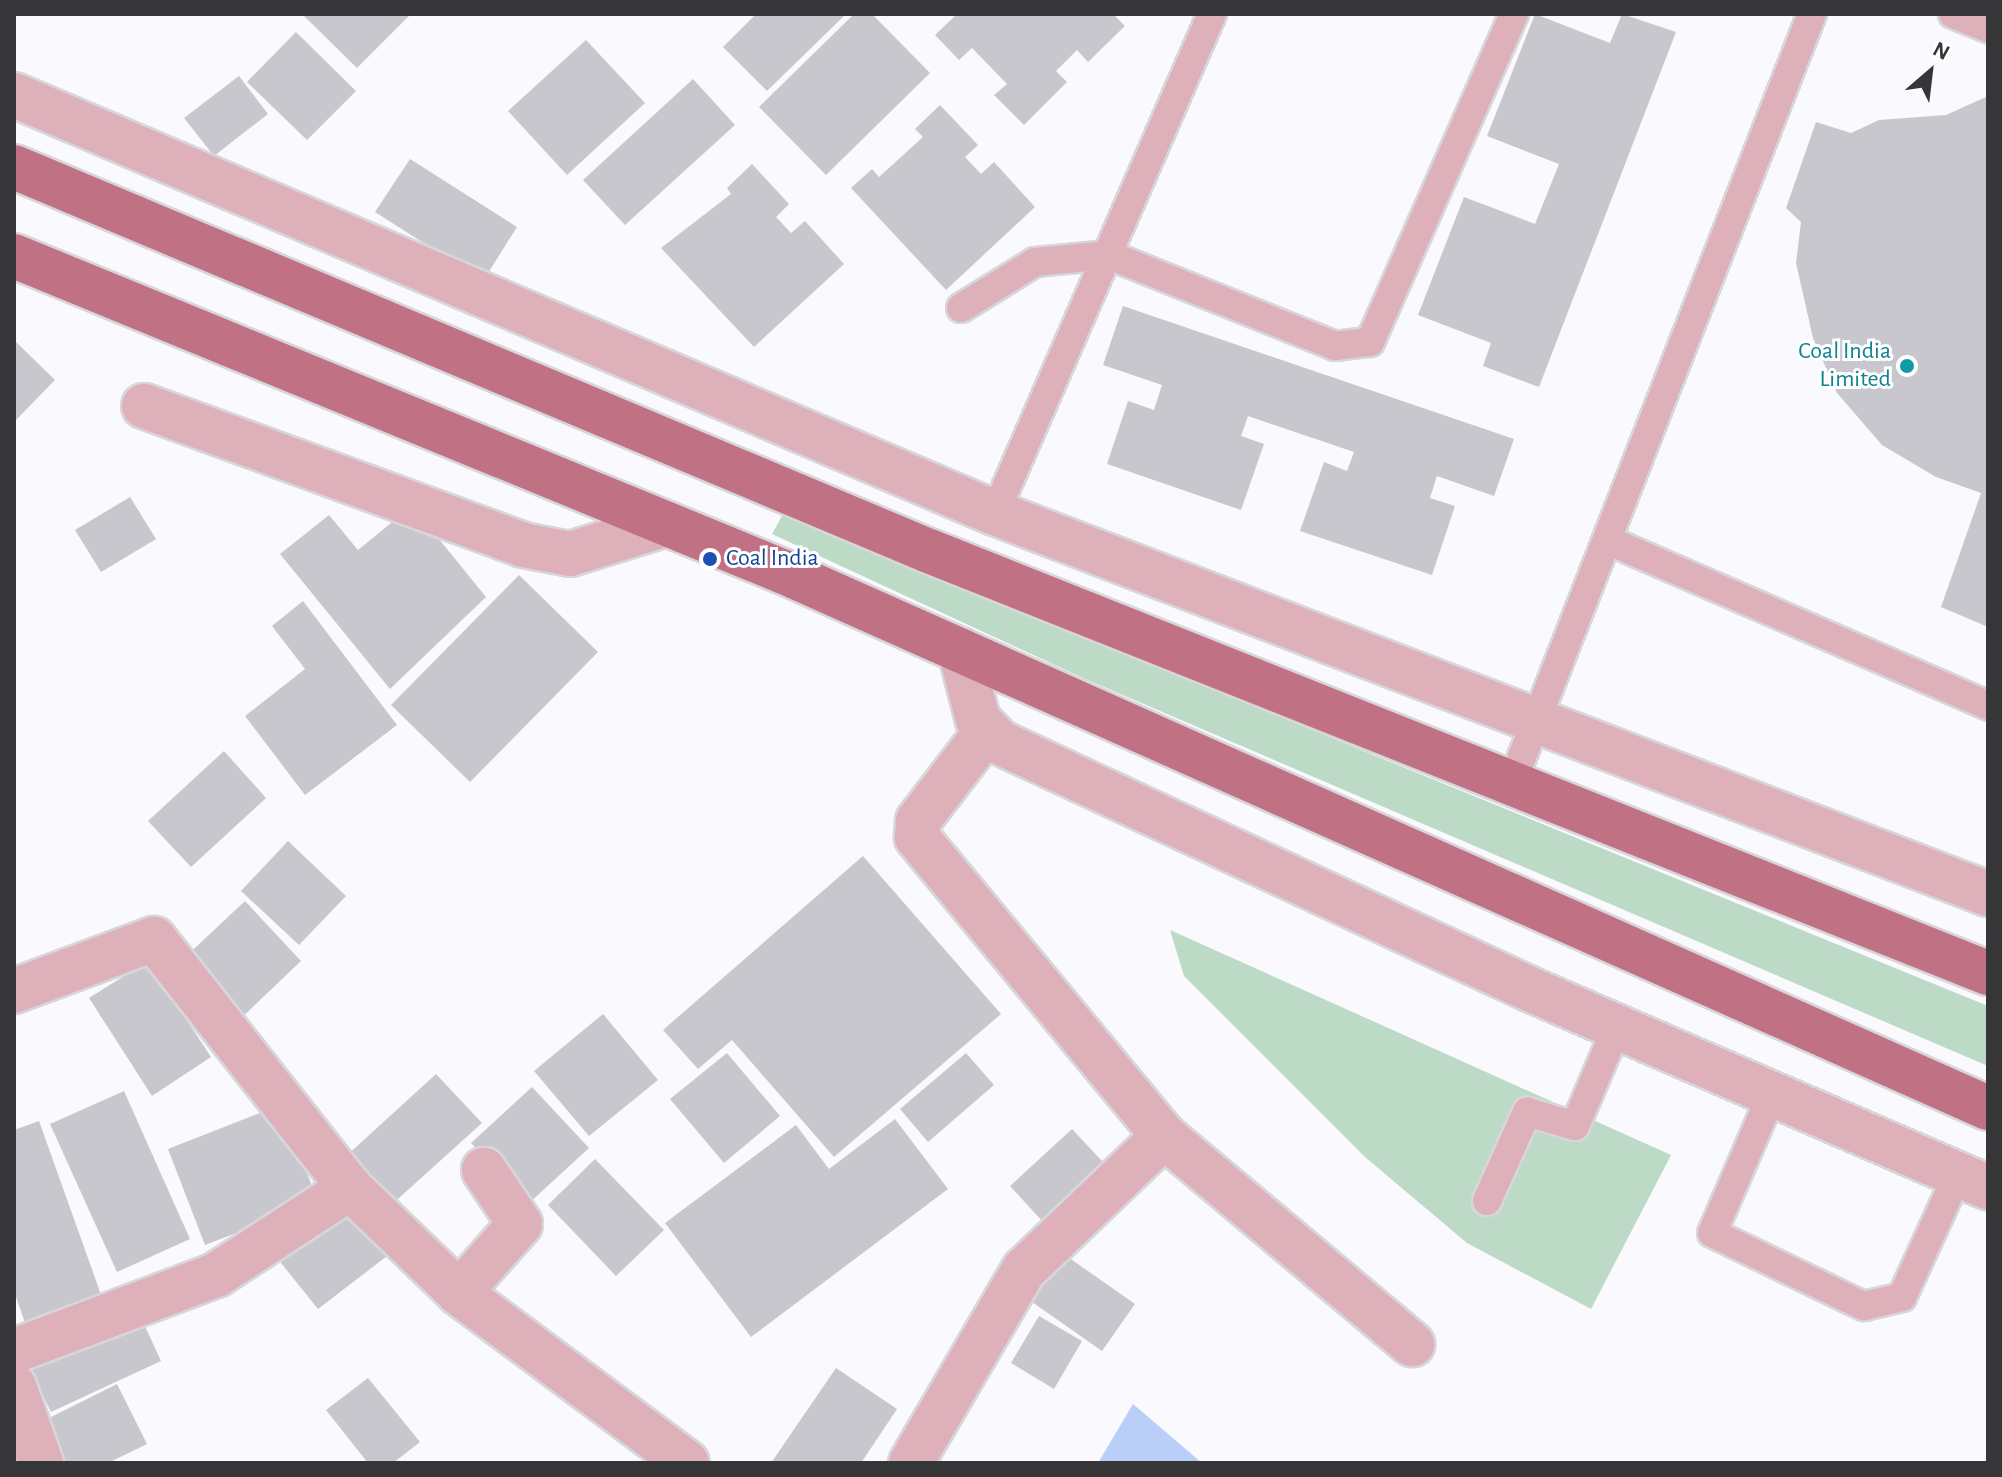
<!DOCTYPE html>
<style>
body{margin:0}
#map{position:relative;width:2002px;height:1477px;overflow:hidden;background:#f9f9fe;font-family:"Alegreya Sans",sans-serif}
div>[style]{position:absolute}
.green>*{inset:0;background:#bcdac5}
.water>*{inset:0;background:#b9cff7}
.building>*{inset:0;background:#c7c7cd}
.roads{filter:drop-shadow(2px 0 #d6d6db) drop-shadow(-2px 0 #d6d6db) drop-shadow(0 2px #d6d6db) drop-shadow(0 -2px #d6d6db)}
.service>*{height:28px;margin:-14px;padding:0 14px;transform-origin:14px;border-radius:14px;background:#deb0ba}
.minor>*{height:44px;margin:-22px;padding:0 22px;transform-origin:22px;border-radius:22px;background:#deb0ba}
.tertiary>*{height:44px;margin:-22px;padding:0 22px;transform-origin:22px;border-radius:22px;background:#deb0ba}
.primary>*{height:44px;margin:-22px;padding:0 22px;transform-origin:22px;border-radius:22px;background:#c17184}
.dots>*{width:22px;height:22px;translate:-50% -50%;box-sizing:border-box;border:4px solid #fff;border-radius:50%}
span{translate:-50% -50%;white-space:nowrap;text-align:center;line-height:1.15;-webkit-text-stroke:6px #fff;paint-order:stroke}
.culture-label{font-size:24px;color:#0d838f}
.right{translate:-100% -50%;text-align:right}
.transit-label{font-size:24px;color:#164399}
.left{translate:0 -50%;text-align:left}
.frame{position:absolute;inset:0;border:16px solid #363639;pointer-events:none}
.north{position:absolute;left:1890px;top:32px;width:80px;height:80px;-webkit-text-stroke:6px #fff;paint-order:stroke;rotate:28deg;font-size:22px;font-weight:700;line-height:32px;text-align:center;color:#363639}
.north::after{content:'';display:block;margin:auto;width:28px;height:36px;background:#363639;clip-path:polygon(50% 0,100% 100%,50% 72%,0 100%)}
</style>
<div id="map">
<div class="green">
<div style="clip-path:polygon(783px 514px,1988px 1006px,1988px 1066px,1083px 678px,772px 534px)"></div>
<div style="clip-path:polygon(1170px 930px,1671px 1155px,1591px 1309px,1467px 1243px,1365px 1157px,1184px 976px)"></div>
</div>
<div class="water">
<div style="clip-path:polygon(1133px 1404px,1202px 1463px,1098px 1463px)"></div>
</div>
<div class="building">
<div style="clip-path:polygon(302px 14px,411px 14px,357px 68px)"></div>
<div style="clip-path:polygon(756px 14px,846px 14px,767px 91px,723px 47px)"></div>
<div style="clip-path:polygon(854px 14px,872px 14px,930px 73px,826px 175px,759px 107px)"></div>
<div style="clip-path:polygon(957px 14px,1113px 14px,1125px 26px,1088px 62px,1077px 50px,1056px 71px,1067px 82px,1024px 125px,994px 95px,1007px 84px,972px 48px,959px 60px,935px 35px)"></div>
<div style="clip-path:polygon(1535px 14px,1610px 43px,1622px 14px,1676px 32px,1539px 387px,1483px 366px,1491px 343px,1418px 315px,1464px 197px,1535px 224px,1559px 164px,1487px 136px)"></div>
<div style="clip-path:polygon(296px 32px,356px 91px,307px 140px,247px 82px)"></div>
<div style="clip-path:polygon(586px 40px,645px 103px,567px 175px,508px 111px)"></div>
<div style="clip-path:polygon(239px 76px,268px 114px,214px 156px,184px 118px)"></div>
<div style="clip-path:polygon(693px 79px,735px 125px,625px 225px,583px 180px)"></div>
<div style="clip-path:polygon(1988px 96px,1988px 627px,1941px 607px,1981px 493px,1936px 477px,1882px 445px,1837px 393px,1813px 338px,1796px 263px,1801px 222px,1786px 208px,1816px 122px,1851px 133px,1879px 120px,1946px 115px)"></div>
<div style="clip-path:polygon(940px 105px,978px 145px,965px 157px,981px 174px,994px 162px,1035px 207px,946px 290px,851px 188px,872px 169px,879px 177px,923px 137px,915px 129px)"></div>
<div style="clip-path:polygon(410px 159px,517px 227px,483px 281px,375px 212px)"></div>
<div style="clip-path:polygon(752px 164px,789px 204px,776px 217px,791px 233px,805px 221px,844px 264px,754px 347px,661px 248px,731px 194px,727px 188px)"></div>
<div style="clip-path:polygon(1123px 306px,1514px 439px,1494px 496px,1437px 476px,1430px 498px,1455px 506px,1432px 575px,1300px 531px,1324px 462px,1347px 471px,1354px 452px,1248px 416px,1241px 436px,1264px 444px,1241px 510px,1107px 464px,1128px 401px,1154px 410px,1162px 385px,1103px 365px)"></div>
<div style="clip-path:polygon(14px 340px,55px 380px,14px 422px)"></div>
<div style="clip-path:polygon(130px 497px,156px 539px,101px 572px,75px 530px)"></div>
<div style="clip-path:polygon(412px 506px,486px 597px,390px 689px,280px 554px,329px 515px,358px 550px)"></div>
<div style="clip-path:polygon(519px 575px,598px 652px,470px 782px,391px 705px)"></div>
<div style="clip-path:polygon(303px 601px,397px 725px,305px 795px,245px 716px,305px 669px,272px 626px)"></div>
<div style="clip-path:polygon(224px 751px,266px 798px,191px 867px,148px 821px)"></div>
<div style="clip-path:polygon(288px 841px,346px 896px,299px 945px,241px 891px)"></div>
<div style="clip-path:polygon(863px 856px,1001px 1014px,834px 1157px,732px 1040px,698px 1069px,663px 1030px)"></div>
<div style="clip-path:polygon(245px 901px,301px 961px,237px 1022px,180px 962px)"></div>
<div style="clip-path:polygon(148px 961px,211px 1057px,152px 1096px,89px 998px)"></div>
<div style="clip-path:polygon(603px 1014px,658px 1080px,589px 1136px,534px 1071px)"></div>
<div style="clip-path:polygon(727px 1053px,780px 1116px,724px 1163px,670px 1099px)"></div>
<div style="clip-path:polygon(966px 1053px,994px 1085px,928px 1142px,900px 1109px)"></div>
<div style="clip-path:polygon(436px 1074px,482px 1123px,389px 1207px,344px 1158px)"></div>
<div style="clip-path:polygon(532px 1087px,589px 1148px,528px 1204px,471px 1143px)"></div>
<div style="clip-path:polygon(124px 1091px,190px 1239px,117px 1272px,50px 1124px)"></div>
<div style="clip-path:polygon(280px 1105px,318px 1201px,205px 1245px,168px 1149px)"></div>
<div style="clip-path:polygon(895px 1119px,948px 1189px,751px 1337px,665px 1223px,796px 1125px,829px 1169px)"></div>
<div style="clip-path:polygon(39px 1121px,104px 1303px,27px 1329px,14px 1291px,14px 1130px)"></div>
<div style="clip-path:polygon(1072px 1129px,1116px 1176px,1054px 1234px,1010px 1186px)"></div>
<div style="clip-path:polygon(595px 1159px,664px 1230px,616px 1276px,548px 1205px)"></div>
<div style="clip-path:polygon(351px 1201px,391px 1253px,318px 1309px,277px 1258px)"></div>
<div style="clip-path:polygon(1055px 1248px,1135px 1304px,1102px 1351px,1022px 1295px)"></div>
<div style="clip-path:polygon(138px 1311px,161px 1361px,51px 1412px,27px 1363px)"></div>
<div style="clip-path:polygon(1039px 1316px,1082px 1341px,1054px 1389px,1011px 1363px)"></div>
<div style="clip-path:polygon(836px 1368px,897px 1409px,861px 1463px,771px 1463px)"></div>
<div style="clip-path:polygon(368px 1378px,420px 1442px,393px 1463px,368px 1463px,326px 1410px)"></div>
<div style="clip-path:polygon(117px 1384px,147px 1444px,108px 1463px,66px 1463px,45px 1420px)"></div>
</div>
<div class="roads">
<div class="service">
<div style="left:1953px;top:14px;width:38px;rotate:22deg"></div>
<div style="left:961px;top:308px;width:87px;rotate:-31.9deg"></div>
<div style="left:1035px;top:262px;width:74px;rotate:-5.4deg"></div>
<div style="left:1109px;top:255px;width:244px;rotate:21.9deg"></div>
<div style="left:1335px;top:346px;width:35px;rotate:-7deg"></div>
<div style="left:1370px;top:342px;width:358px;rotate:-66.3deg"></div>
<div style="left:995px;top:513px;width:544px;rotate:-66.5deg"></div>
<div style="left:1607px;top:540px;width:416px;rotate:23.5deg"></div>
<div style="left:1513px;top:780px;width:822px;rotate:-68.68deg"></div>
<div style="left:1772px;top:1094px;width:151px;rotate:113.3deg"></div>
<div style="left:1712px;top:1233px;width:169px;rotate:25.7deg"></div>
<div style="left:1864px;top:1306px;width:39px;rotate:-13deg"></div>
<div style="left:1902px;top:1297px;width:135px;rotate:-65.5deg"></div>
<div style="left:1487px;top:1201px;width:98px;rotate:-65.8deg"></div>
<div style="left:1527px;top:1112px;width:50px;rotate:16.3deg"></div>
<div style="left:1575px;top:1126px;width:108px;rotate:-67deg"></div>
</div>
<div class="minor">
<div style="left:144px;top:406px;width:404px;rotate:20.1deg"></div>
<div style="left:523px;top:545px;width:48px;rotate:10.8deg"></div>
<div style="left:570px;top:554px;width:102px;rotate:-17.2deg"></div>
<div style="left:14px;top:991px;width:149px;rotate:-20.4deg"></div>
<div style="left:154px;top:939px;width:317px;rotate:51.8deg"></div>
<div style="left:350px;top:1188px;width:151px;rotate:43.9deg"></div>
<div style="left:459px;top:1293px;width:284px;rotate:36.7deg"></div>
<div style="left:1164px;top:1136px;width:324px;rotate:40deg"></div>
<div style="left:459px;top:1293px;width:92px;rotate:-48.5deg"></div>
<div style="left:520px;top:1224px;width:65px;rotate:-123.7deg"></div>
<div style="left:14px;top:1351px;width:216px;rotate:-20.6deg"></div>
<div style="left:216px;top:1275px;width:160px;rotate:-33deg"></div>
<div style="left:911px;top:1463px;width:224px;rotate:-59.7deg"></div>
<div style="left:1024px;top:1270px;width:194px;rotate:-43.7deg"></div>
<div style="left:1164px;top:1136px;width:388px;rotate:-129.6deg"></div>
<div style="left:917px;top:837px;width:16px;rotate:-86deg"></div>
<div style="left:918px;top:821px;width:112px;rotate:-52.6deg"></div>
</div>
<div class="tertiary">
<div style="left:14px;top:95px;width:1066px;rotate:23.08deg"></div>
<div style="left:995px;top:513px;width:1064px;rotate:20.99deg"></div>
<div style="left:960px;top:650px;width:72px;rotate:75.6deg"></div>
<div style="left:978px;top:720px;width:30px;rotate:46deg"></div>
<div style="left:999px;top:742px;width:590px;rotate:24.96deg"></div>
<div style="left:1534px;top:991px;width:495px;rotate:23.4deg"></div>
<div style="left:14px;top:1386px;width:82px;rotate:70.7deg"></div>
</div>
<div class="primary">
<div style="left:14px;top:167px;width:992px;rotate:22.77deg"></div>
<div style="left:929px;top:551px;width:1140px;rotate:21.73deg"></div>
<div style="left:14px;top:256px;width:832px;rotate:22.31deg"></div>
<div style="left:784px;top:572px;width:1318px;rotate:24deg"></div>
</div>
</div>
<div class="dots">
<div style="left:1907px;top:366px;background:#0f9aa8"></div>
<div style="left:710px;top:559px;background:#1a4fb4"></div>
</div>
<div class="culture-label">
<span class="right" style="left:1891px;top:366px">Coal India<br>Limited</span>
</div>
<div class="transit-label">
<span class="left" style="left:726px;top:559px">Coal India</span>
</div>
<div class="frame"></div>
<div class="north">N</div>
</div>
